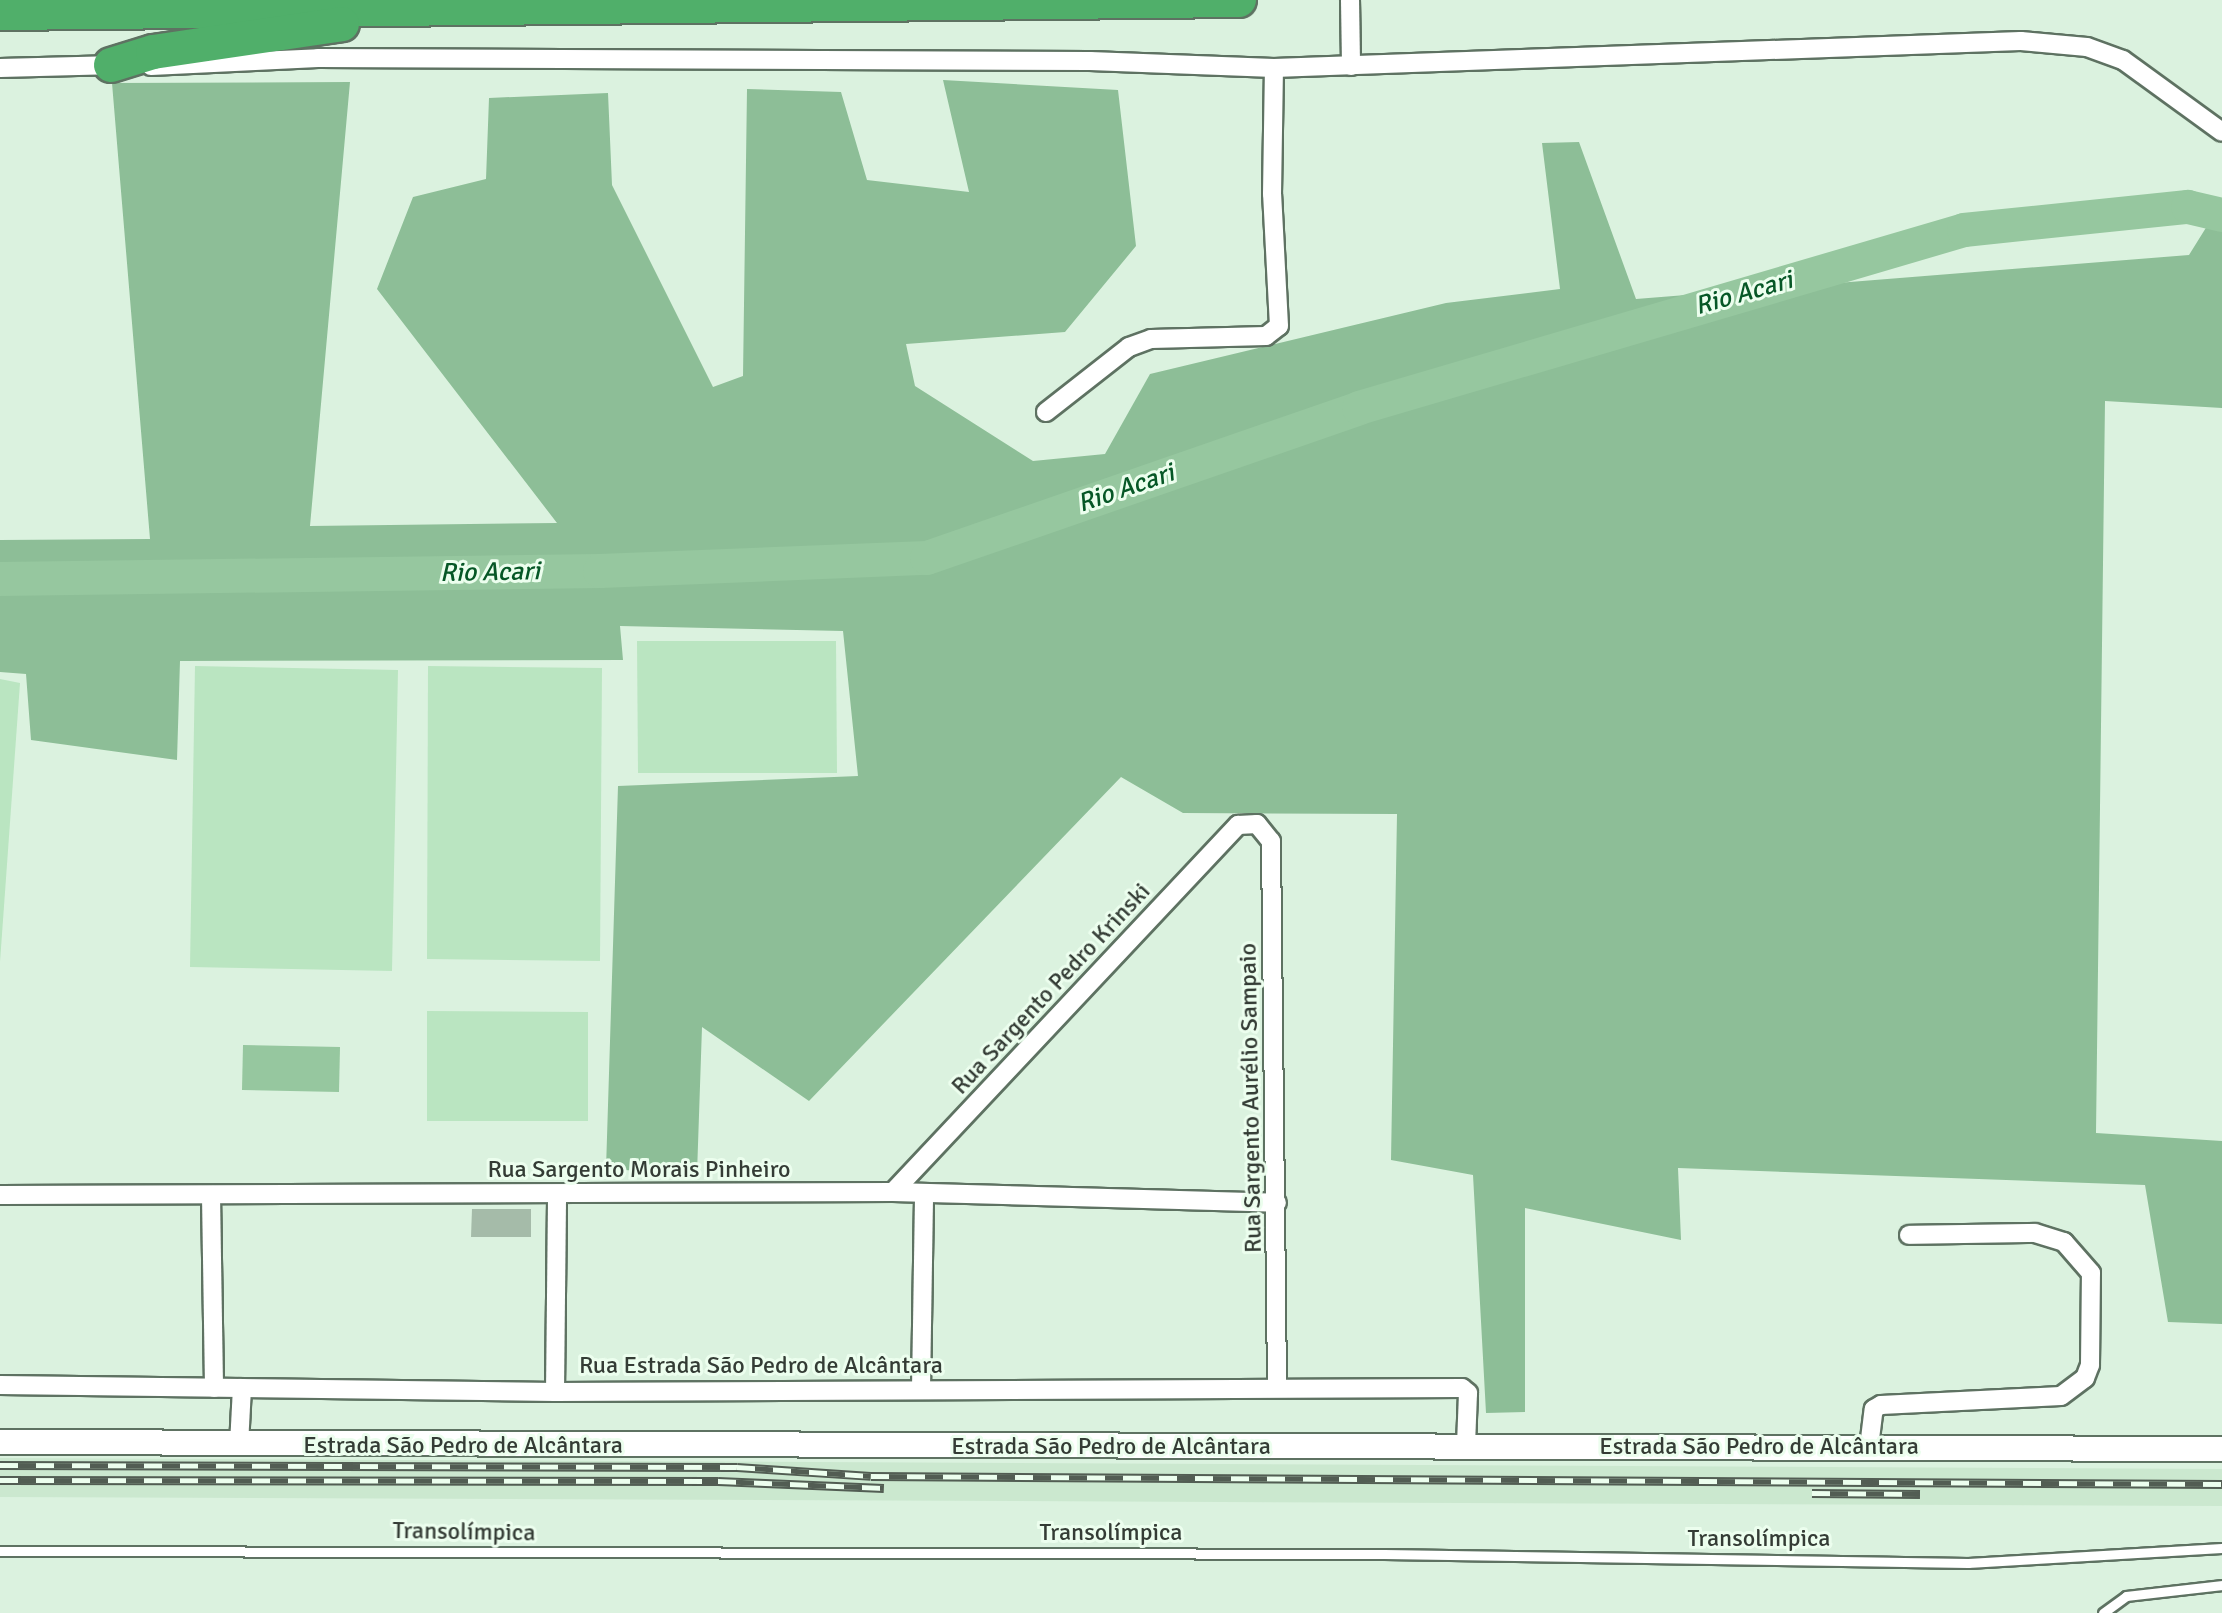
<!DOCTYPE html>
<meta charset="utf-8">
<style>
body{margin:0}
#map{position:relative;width:2222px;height:1613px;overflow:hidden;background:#dbf2df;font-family:Signika,sans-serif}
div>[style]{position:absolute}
.built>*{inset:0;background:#cbe8cf}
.green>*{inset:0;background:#bae5c1}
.forest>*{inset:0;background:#8dbe97}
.water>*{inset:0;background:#96c79f}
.river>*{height:34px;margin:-17px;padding:0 17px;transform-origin:17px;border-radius:17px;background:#96c79f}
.building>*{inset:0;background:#a5bba9}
.roads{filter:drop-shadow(2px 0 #5e7262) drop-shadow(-2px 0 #5e7262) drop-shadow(0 2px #5e7262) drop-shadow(0 -2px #5e7262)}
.service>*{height:9px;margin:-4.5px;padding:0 4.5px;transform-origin:4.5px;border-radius:4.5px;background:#fff}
.minor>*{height:18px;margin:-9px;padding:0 9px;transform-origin:9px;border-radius:9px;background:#fff}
.tertiary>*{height:24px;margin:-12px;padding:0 12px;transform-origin:12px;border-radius:12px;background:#fff}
.motorway>*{height:34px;margin:-17px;padding:0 17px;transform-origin:17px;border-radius:17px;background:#50af6a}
.rail>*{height:9px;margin-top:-4.5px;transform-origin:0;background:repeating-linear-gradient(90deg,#ecfeee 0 18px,#525d53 0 36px);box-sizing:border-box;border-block:2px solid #525d53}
span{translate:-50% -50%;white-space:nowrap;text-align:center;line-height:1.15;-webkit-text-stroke:6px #ecfeee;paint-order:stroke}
.street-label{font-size:24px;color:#343c35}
.water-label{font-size:26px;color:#065726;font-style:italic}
</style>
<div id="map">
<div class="built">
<div style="clip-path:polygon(0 1458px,2222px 1469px,2222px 1506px,0 1497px)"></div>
</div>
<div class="green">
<div style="clip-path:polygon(637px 641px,836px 641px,837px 773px,638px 773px)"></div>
<div style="clip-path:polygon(195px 666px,398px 670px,392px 971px,190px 967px)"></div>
<div style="clip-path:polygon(428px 666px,602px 668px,600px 961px,427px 959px)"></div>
<div style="clip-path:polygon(0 679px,20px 683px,0 962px)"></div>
<div style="clip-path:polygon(427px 1011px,588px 1012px,588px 1121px,427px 1121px)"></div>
</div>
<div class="forest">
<div style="clip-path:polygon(943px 80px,1118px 90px,1136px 246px,1065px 332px,906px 344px,915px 386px,1033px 461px,1105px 454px,1150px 374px,1446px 303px,1560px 289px,1542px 143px,1579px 142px,1636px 299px,2189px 255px,2222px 202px,2222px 408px,2105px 401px,2096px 1133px,2222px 1141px,2222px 1324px,2168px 1322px,2145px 1185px,1678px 1168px,1681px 1240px,1525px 1208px,1525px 1412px,1486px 1413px,1473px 1175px,1391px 1160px,1397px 814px,1183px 813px,1121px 777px,809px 1101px,702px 1027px,697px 1174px,606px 1169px,618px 786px,858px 776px,843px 631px,620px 626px,623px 660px,180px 661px,177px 760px,31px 740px,26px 674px,0 672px,0 540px,150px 539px,112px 83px,350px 82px,310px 526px,557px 523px,377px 289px,413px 197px,486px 179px,489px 98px,608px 93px,612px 185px,713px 387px,743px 376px,747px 89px,841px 92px,867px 180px,969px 192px)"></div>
</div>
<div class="water">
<div style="clip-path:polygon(243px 1045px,340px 1047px,339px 1092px,242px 1090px)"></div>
</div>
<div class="river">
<div style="left:0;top:579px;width:600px;rotate:-0.76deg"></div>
<div style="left:600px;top:571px;width:327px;rotate:-2.3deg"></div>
<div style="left:927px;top:558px;width:457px;rotate:-19.1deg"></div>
<div style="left:1359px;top:408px;width:631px;rotate:-16.39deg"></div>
<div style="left:1964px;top:230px;width:225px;rotate:-5.9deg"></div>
<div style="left:2188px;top:207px;width:35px;rotate:13deg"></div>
</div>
<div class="building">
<div style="clip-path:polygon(472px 1209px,531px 1209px,531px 1237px,471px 1237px)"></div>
</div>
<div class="roads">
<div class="service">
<div style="left:0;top:1551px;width:1384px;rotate:0.12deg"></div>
<div style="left:1384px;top:1554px;width:584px;rotate:0.88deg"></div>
<div style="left:1968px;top:1563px;width:254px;rotate:-3.4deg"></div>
<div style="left:2103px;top:1613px;width:29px;rotate:-36deg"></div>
<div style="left:2126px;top:1596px;width:97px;rotate:-6.5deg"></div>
</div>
<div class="minor">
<div style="left:1350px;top:0;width:66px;rotate:89.1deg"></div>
<div style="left:151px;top:66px;width:167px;rotate:-2.7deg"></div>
<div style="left:318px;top:58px;width:772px;rotate:0.22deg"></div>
<div style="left:1090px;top:61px;width:184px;rotate:2.2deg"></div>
<div style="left:1274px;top:68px;width:747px;rotate:-2.07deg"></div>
<div style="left:2021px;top:41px;width:66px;rotate:5.2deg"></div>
<div style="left:2087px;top:47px;width:38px;rotate:20deg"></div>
<div style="left:2123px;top:60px;width:122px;rotate:36deg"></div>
<div style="left:0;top:68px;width:117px;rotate:-1.5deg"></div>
<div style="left:1046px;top:412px;width:105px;rotate:-38.1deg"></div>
<div style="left:1129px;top:347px;width:23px;rotate:-20deg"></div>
<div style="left:1151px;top:339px;width:115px;rotate:-1.5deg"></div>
<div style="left:1266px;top:336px;width:16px;rotate:-38deg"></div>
<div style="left:1279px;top:326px;width:132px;rotate:-93deg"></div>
<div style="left:1272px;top:194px;width:126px;rotate:-89.1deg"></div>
<div style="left:893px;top:1192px;width:504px;rotate:-46.77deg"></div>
<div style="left:1238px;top:825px;width:19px;rotate:-3deg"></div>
<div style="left:1257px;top:824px;width:22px;rotate:51deg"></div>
<div style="left:1271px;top:841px;width:547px;rotate:89.37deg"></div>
<div style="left:0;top:1195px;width:893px;rotate:-0.19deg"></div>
<div style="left:893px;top:1192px;width:384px;rotate:1.6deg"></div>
<div style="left:211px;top:1195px;width:193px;rotate:89.1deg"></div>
<div style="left:0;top:1385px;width:555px;rotate:0.72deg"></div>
<div style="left:555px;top:1392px;width:907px;rotate:-0.25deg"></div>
<div style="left:1462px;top:1388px;width:8px;rotate:40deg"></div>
<div style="left:1468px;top:1393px;width:52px;rotate:92.2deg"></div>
<div style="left:921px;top:1389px;width:196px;rotate:-89.1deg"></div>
<div style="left:555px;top:1392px;width:197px;rotate:-89.4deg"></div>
<div style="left:239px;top:1445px;width:57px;rotate:-87deg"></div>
<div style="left:1869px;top:1447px;width:38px;rotate:-83deg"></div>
<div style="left:1874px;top:1409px;width:8px;rotate:-30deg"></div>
<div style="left:1881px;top:1405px;width:180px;rotate:-2.9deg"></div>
<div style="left:2061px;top:1396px;width:30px;rotate:-37deg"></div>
<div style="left:2085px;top:1378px;width:14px;rotate:-69deg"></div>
<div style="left:2090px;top:1365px;width:92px;rotate:-89.4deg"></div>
<div style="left:2091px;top:1273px;width:41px;rotate:-131.1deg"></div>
<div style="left:2064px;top:1242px;width:30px;rotate:-163deg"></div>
<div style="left:2035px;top:1233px;width:126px;rotate:179.1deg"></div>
</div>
<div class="tertiary">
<div style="left:0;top:1442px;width:2222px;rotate:0.18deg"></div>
</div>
<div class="motorway">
<div style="left:0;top:13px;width:1239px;rotate:-0.6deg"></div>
<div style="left:111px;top:65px;width:44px;rotate:-17.2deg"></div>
<div style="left:153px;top:52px;width:191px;rotate:-8.4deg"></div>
</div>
</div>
<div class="rail">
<div style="left:0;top:1465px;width:737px;rotate:0.16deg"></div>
<div style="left:737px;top:1467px;width:134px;rotate:3.8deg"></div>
<div style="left:871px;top:1476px;width:1351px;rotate:0.34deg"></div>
<div style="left:0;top:1480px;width:718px;rotate:0.08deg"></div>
<div style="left:718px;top:1481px;width:166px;rotate:2.4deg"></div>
<div style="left:1812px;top:1493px;width:108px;rotate:0.5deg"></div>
</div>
<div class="street-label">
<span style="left:1051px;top:989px;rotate:-47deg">Rua Sargento Pedro Krinski</span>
<span style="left:1251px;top:1098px;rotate:-91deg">Rua Sargento Aurélio Sampaio</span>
<span style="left:639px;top:1170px">Rua Sargento Morais Pinheiro</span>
<span style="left:761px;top:1366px">Rua Estrada São Pedro de Alcântara</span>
<span style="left:463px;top:1446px">Estrada São Pedro de Alcântara</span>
<span style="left:1111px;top:1447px">Estrada São Pedro de Alcântara</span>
<span style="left:1759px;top:1447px">Estrada São Pedro de Alcântara</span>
<span style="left:464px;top:1532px;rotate:1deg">Transolímpica</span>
<span style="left:1111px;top:1533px">Transolímpica</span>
<span style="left:1759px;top:1539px">Transolímpica</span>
</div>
<div class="water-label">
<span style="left:1744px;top:294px;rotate:-16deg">Rio Acari</span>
<span style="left:1126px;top:489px;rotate:-19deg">Rio Acari</span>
<span style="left:490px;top:573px;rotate:-1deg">Rio Acari</span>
</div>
</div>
